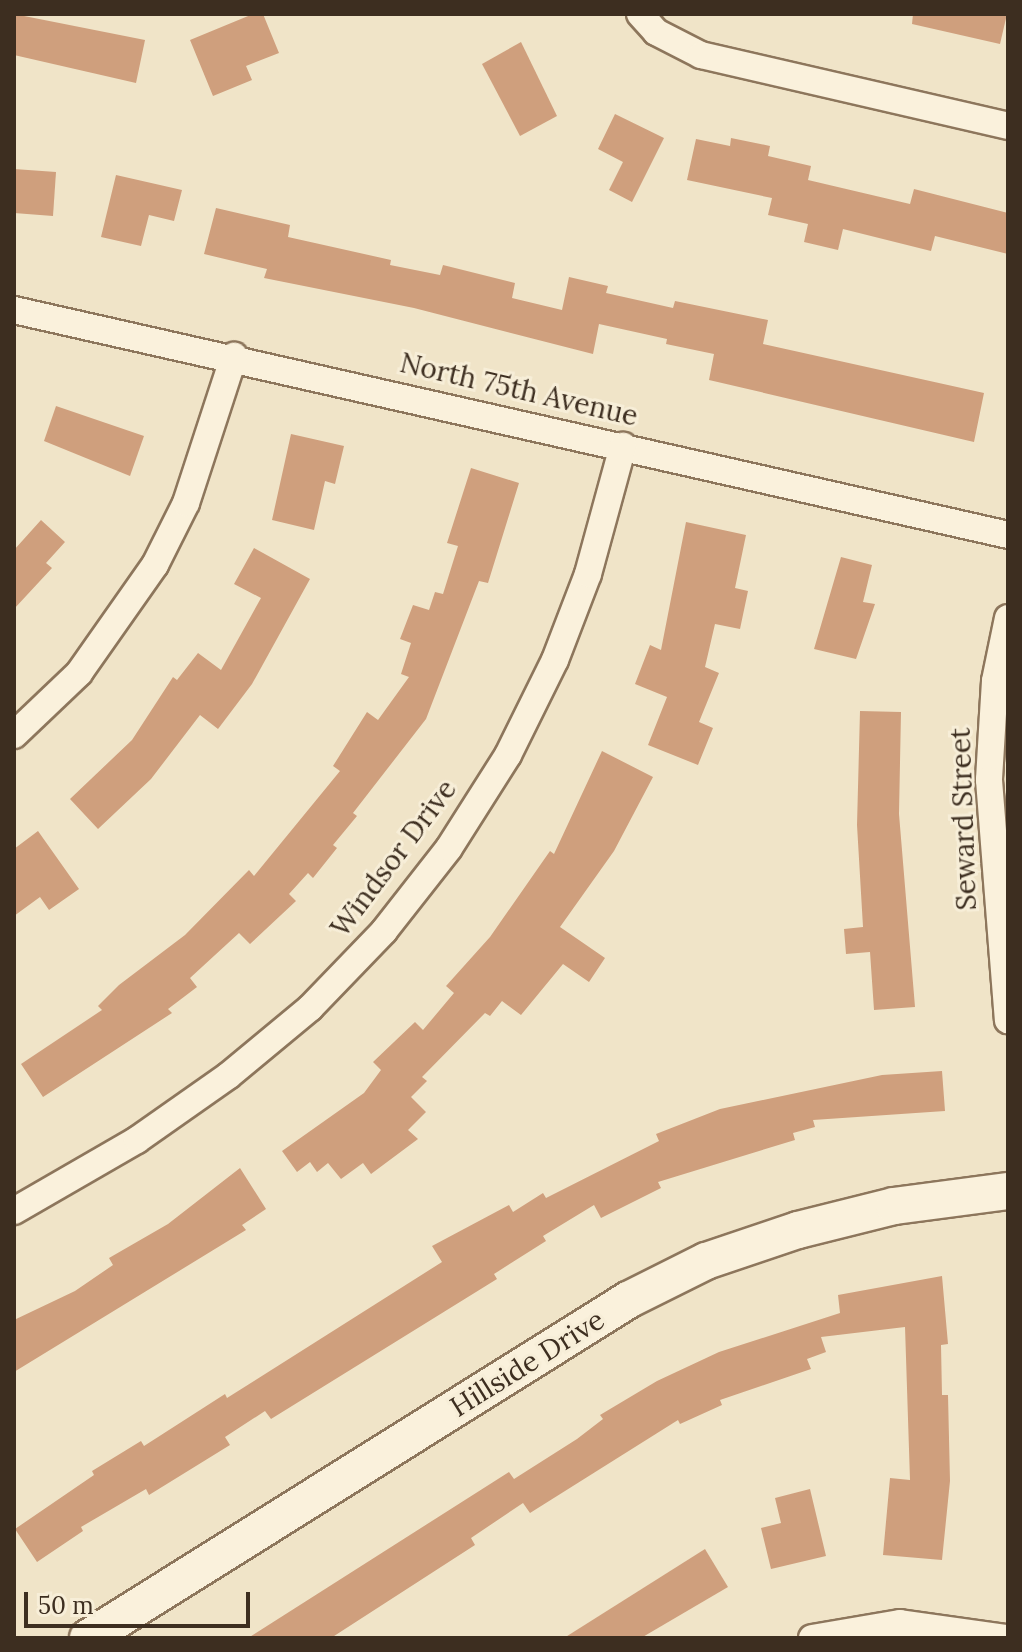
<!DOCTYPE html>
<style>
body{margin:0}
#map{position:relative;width:1022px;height:1652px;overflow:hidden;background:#f0e4c8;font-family:Lora,serif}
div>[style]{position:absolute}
.building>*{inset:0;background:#cf9f7d}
.roads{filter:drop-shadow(2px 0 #8d765c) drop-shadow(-2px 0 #8d765c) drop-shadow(0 2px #8d765c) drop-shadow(0 -2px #8d765c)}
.street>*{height:26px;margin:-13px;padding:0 13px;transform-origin:13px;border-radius:13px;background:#faf1dc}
.secondary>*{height:36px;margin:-18px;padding:0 18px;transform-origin:18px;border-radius:18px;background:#faf1dc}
span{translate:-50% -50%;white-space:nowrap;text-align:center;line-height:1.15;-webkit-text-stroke:6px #f7eed8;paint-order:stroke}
.street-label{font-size:28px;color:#3d2e20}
.frame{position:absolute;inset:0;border:16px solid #3d2e20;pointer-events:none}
.scale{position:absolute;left:24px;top:1592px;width:226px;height:36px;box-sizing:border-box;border:4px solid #3d2e20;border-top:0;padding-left:10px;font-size:24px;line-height:28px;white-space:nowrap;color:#3d2e20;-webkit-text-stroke:6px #f7eed8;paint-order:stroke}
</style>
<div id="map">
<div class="building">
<div style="clip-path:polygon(14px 14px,145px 40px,136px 83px,14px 55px)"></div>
<div style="clip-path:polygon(253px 14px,263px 14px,279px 53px,246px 66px,252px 80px,213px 96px,190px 40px)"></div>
<div style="clip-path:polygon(913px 14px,1007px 14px,1000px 44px,912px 24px)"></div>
<div style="clip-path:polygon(521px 42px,557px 116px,520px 136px,482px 64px)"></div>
<div style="clip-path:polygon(615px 114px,664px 138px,632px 202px,609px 190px,623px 162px,598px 149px)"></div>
<div style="clip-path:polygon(731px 138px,770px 146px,768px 156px,811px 166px,808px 180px,910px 204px,914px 189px,1008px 213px,1008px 254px,935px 236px,931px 251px,843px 229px,838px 250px,804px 242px,808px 224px,768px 215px,772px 198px,687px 180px,696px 139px,730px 146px)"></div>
<div style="clip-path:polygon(14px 169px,56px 172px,53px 216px,14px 213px)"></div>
<div style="clip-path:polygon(116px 175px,182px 190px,174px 221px,149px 215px,141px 246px,101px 237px)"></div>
<div style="clip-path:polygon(216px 208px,290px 225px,288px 237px,391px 260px,390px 265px,440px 275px,443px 265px,515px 283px,512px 298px,562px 310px,569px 277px,608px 286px,606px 293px,673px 308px,675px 301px,768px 320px,763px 344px,984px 393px,974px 442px,709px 380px,714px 354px,666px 344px,667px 339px,599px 324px,593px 354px,414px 308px,264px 278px,267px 269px,204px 254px)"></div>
<div style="clip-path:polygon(56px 406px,144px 436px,130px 476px,44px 441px)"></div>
<div style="clip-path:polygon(291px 434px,344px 446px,335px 484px,325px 481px,314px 530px,272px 520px)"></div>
<div style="clip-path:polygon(471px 468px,519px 483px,488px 583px,479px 581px,426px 719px,353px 813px,357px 816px,333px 845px,337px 848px,313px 878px,308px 873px,289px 894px,296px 901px,250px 944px,239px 933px,190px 978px,197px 987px,168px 1009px,172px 1013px,43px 1097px,21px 1064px,102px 1010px,98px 1006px,119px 985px,185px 935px,249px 870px,254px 876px,340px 771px,333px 766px,367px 712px,378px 720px,409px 677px,401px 674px,411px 643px,400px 639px,413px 605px,429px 610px,435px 592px,443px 594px,458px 546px,447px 543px)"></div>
<div style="clip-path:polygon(41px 520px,65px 542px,46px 563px,52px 568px,14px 609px,14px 550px)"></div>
<div style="clip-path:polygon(686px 522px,746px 535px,735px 588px,748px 591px,740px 629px,715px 624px,705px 667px,719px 673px,699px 722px,713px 728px,698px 765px,648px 745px,667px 697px,635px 684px,650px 645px,661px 650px)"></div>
<div style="clip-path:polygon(254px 548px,310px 579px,252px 684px,218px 729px,200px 715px,151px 779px,98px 829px,70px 799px,132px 740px,173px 677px,177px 680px,198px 653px,221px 670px,261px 598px,234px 584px)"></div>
<div style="clip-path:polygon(841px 557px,872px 565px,863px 602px,875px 604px,856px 659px,814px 649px)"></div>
<div style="clip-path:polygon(860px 711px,901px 712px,899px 814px,915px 1007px,874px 1010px,870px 952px,846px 954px,844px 929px,863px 927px,857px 825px)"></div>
<div style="clip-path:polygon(602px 751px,653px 777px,614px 851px,560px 927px,605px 958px,589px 982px,563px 964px,521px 1015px,502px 1001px,490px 1016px,485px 1013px,422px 1077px,427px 1081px,411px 1097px,426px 1112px,408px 1130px,418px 1139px,371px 1174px,363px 1163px,341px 1179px,328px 1163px,317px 1172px,310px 1162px,297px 1172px,282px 1151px,364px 1093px,381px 1070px,373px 1062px,415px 1022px,423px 1030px,454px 993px,446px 986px,490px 937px,550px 851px,554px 854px)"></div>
<div style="clip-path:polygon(38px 831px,79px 889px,49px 910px,40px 897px,14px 916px,14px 849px)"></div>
<div style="clip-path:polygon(942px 1071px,945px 1111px,813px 1120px,815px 1127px,793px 1133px,795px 1140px,658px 1182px,661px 1188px,601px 1218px,594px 1205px,543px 1236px,546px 1241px,494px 1274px,497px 1279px,271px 1419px,265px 1411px,225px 1437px,230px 1445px,149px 1495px,146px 1489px,81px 1527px,83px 1531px,37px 1562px,15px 1529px,94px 1475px,92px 1471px,141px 1441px,144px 1446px,225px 1394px,227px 1398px,442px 1262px,432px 1246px,509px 1205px,513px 1212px,543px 1193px,546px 1198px,659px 1141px,656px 1134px,720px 1109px,882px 1075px)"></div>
<div style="clip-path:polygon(240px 1168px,266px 1209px,242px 1225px,246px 1230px,14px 1372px,14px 1320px,75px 1291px,113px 1265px,109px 1258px,168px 1224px)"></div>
<div style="clip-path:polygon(942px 1276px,948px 1344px,941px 1345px,942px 1395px,948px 1395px,950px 1481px,942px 1560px,883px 1555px,890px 1478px,910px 1480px,905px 1327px,821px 1337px,826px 1352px,807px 1359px,811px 1369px,720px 1400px,722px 1405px,680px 1424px,678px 1420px,530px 1513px,523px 1503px,471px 1538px,475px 1545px,331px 1638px,248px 1638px,509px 1472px,514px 1479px,577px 1439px,603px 1419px,600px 1415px,657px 1381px,719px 1352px,840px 1313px,838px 1295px)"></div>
<div style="clip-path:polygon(810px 1489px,826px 1556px,771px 1569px,761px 1528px,781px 1523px,775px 1498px)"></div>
<div style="clip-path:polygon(705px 1549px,728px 1587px,641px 1638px,564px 1638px)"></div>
</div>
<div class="roads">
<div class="street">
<div style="left:640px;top:14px;width:24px;rotate:48deg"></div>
<div style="left:656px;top:32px;width:51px;rotate:27.1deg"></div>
<div style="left:701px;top:55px;width:315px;rotate:13deg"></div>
<div style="left:14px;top:310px;width:1019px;rotate:12.75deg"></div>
<div style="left:1008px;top:618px;width:64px;rotate:101.7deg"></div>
<div style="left:995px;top:681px;width:99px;rotate:93.5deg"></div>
<div style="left:989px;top:780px;width:241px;rotate:85.5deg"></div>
<div style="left:14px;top:735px;width:90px;rotate:-43.6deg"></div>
<div style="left:79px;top:673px;width:132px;rotate:-54.9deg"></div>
<div style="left:155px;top:565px;width:69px;rotate:-63.4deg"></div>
<div style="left:186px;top:503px;width:155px;rotate:-71.9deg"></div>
<div style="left:14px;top:1211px;width:142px;rotate:-30deg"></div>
<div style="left:137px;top:1140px;width:111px;rotate:-35.1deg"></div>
<div style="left:228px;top:1076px;width:107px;rotate:-39.7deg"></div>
<div style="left:310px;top:1008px;width:107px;rotate:-46.1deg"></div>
<div style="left:384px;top:931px;width:105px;rotate:-51.9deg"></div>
<div style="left:449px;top:848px;width:110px;rotate:-57.6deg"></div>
<div style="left:508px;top:755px;width:106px;rotate:-63.7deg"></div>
<div style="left:555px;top:660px;width:92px;rotate:-69deg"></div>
<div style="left:588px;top:574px;width:133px;rotate:-74.7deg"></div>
<div style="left:812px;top:1638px;width:89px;rotate:-9.7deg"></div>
<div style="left:900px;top:1623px;width:108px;rotate:8deg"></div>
</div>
<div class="secondary">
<div style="left:88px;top:1638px;width:637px;rotate:-32.04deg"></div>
<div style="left:628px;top:1300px;width:87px;rotate:-26.6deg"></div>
<div style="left:706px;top:1261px;width:97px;rotate:-18.6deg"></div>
<div style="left:798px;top:1230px;width:99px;rotate:-14deg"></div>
<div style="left:894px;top:1206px;width:115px;rotate:-7.5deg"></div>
</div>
</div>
<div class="street-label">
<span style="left:519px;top:389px;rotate:13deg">North 75th Avenue</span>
<span style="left:963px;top:819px;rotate:-92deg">Seward Street</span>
<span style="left:393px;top:858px;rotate:-53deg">Windsor Drive</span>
<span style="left:527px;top:1363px;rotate:-32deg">Hillside Drive</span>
</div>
<div class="frame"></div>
<div class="scale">50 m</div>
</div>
